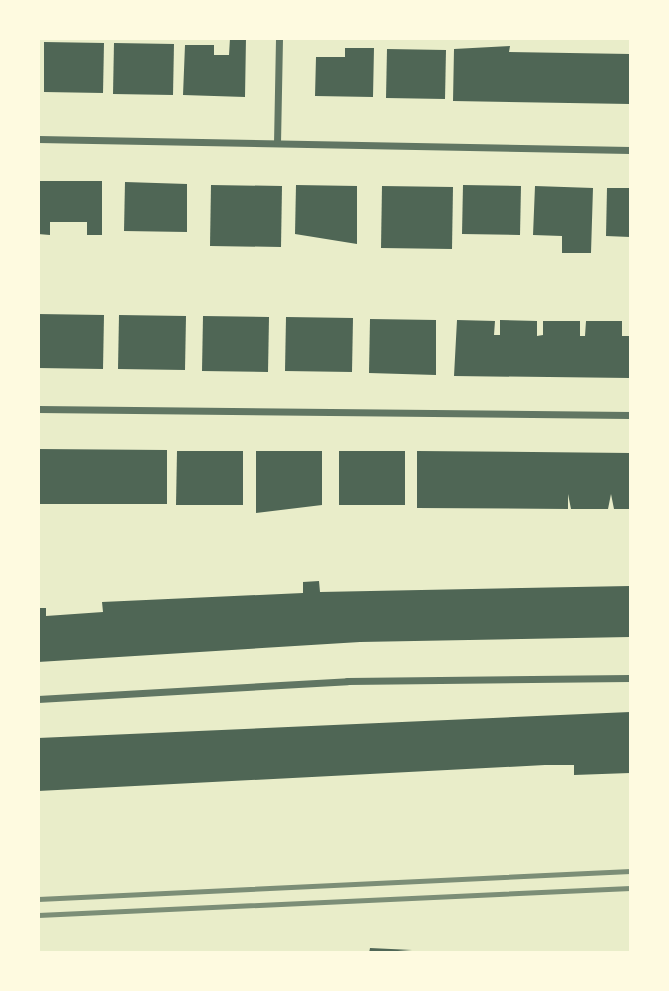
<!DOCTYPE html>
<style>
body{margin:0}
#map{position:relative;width:669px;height:991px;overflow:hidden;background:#e9edc9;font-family:Rubik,sans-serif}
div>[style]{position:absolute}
.building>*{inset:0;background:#4f6655}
.minor>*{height:7px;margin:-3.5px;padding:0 3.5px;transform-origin:3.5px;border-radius:3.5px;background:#617663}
.rail>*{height:5px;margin:-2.5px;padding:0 2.5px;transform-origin:2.5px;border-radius:2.5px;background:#7c8e77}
span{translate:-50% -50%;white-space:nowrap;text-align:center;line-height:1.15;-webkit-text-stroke:6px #fefae0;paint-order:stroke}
.frame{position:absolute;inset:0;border:40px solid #fefae0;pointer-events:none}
</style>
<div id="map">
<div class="building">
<div style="clip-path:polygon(230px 38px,246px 38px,245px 97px,183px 95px,185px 45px,214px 45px,214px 55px,229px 55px)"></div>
<div style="clip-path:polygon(44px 42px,104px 43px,103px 93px,44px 92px)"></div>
<div style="clip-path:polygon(114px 43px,174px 44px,173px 95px,113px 94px)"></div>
<div style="clip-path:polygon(510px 46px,509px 52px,630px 54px,630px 104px,453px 101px,454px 49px)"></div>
<div style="clip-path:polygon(345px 48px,374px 48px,373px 97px,315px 96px,316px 57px,345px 57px)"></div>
<div style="clip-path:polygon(387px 49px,446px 50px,445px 99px,386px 98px)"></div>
<div style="clip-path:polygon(38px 181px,102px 181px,102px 235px,87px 235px,87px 222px,50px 222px,50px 235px,38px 234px)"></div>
<div style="clip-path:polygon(125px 182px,187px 184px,187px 232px,124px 231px)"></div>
<div style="clip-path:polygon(211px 185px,282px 186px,281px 247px,210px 246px)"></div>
<div style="clip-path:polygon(296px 185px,357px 186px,357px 244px,295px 234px)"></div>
<div style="clip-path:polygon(463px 185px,521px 186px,520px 235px,462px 234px)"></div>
<div style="clip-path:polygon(382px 186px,453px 187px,452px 249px,381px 248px)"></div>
<div style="clip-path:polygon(535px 186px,593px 188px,591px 253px,562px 253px,562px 236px,533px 235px)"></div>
<div style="clip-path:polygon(607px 188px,630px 188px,630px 237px,606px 236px)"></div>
<div style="clip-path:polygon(38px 314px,104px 315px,103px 369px,38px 368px)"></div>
<div style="clip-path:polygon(119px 315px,186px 316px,185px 370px,118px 369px)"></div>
<div style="clip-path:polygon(203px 316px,269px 317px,268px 372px,202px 371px)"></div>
<div style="clip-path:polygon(286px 317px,353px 318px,352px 372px,285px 371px)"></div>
<div style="clip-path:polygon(370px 319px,436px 320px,436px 375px,369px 373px)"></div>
<div style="clip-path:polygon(457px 320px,495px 321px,494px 335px,500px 335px,500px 320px,537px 321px,537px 336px,543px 335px,543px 321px,580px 321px,580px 336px,585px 336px,586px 321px,622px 321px,622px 336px,630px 336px,630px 378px,454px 376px)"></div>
<div style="clip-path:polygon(38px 449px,167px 450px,167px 504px,38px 504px)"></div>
<div style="clip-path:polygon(177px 451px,243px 451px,243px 505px,176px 505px)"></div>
<div style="clip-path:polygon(256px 451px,322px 451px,322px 505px,256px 513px)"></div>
<div style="clip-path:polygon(339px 451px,405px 451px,405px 505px,339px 505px)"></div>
<div style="clip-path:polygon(417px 451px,630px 453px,630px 509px,614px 509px,611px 494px,608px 509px,571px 509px,568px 494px,568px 509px,417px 508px)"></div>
<div style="clip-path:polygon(319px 581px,320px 592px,630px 586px,630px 637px,360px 642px,38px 662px,38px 608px,46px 608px,46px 616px,103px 612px,102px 602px,303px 593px,303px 582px)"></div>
<div style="clip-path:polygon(630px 712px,630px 773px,574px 775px,574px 765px,545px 765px,38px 791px,38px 738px)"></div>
<div style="clip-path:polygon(370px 948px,412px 950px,369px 953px)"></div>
</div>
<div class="minor">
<div style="left:38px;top:139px;width:592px;rotate:1.06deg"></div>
<div style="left:277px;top:143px;width:105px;rotate:-88.9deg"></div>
<div style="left:38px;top:409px;width:592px;rotate:0.58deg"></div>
<div style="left:38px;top:699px;width:310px;rotate:-3.3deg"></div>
<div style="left:347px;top:681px;width:283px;rotate:-0.6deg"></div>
</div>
<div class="rail">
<div style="left:38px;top:899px;width:593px;rotate:-2.71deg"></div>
<div style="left:38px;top:915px;width:593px;rotate:-2.61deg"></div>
</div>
<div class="frame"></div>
</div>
